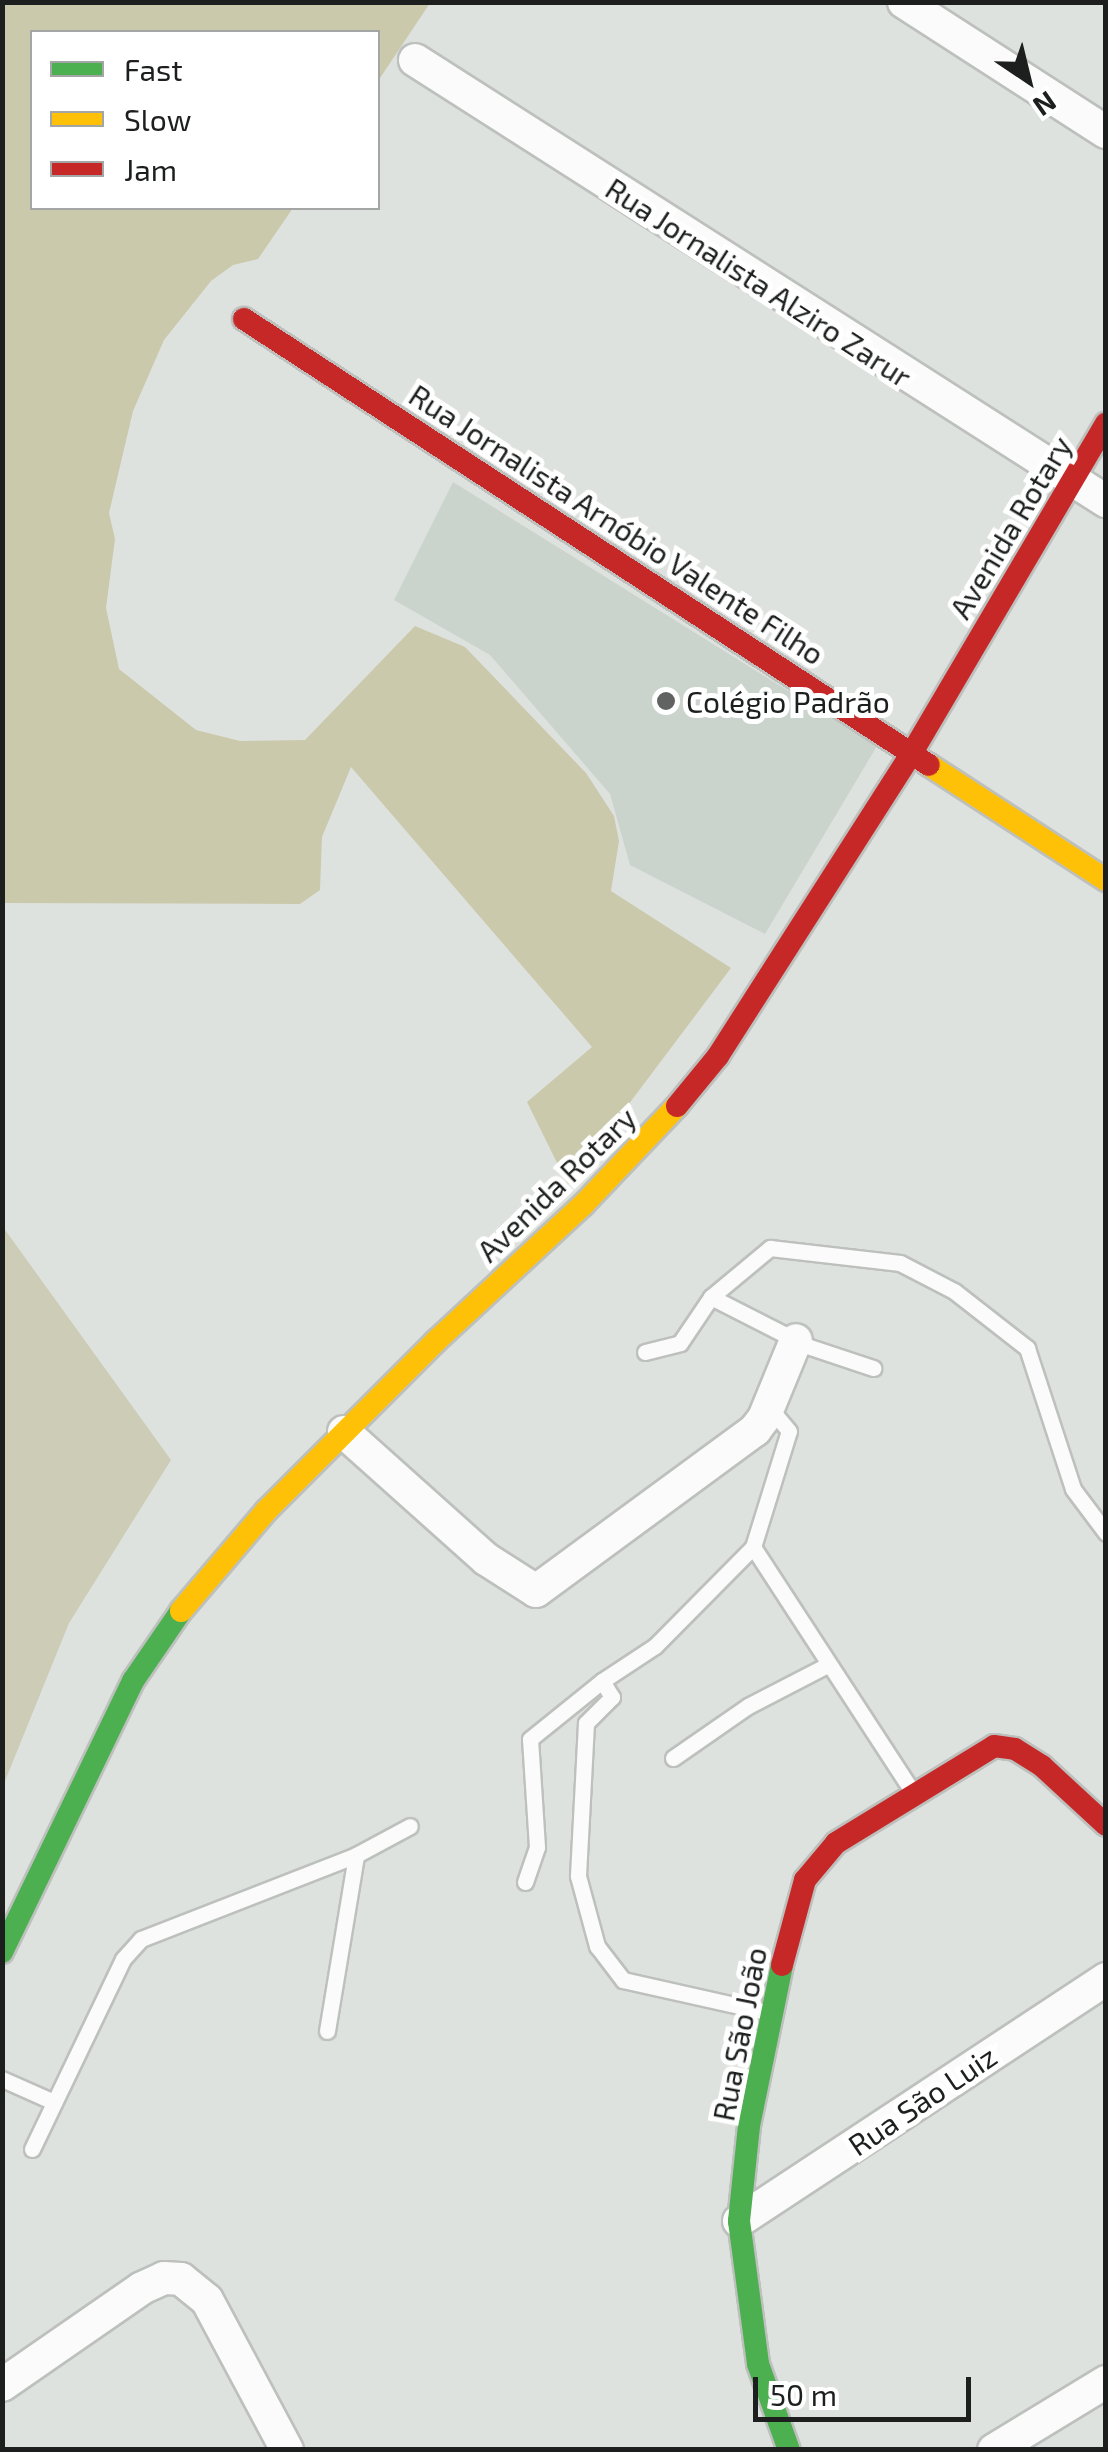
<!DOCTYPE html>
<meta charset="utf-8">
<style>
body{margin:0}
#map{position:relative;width:1108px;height:2452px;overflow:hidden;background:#dee2de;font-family:"Exo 2",sans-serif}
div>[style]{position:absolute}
.built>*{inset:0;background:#cbd4cc}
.green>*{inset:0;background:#cdccb6}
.forest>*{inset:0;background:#cbc9ab}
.roads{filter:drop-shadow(2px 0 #bdc0bd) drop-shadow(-2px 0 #bdc0bd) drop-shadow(0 2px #bdc0bd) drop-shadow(0 -2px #bdc0bd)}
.lane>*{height:15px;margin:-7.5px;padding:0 7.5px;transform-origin:7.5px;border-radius:7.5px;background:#fafbfa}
.street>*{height:32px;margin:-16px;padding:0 16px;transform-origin:16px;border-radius:16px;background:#fafbfa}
.fast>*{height:22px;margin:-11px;padding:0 11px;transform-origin:11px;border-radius:11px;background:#4caf50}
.slow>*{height:22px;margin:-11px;padding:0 11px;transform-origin:11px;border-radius:11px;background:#ffc107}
.jam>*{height:22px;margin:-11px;padding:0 11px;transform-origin:11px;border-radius:11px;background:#c62828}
.dots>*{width:28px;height:28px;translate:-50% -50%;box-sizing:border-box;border:5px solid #fff;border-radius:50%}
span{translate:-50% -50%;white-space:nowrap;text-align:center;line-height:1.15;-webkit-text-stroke:10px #fff;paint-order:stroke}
.street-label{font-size:30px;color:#1c1f1d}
.poi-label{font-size:30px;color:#1c1f1d}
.left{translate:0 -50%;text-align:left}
.frame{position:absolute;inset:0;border:5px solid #1c1f1d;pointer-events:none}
.legend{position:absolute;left:30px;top:30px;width:350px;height:180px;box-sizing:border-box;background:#fff;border:2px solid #a4a5a5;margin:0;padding:12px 18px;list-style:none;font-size:30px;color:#1c1f1d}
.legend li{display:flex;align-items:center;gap:20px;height:50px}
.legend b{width:50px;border:2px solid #a4a5a5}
.north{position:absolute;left:978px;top:30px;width:100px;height:100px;-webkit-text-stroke:8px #fff;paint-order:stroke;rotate:145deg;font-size:28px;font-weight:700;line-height:40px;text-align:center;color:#1c1f1d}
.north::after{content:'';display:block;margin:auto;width:35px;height:45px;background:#1c1f1d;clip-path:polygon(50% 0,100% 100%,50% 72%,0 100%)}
.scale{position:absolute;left:753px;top:2377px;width:218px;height:45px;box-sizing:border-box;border:5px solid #1c1f1d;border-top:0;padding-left:12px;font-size:30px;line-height:35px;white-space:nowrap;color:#1c1f1d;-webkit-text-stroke:8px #fff;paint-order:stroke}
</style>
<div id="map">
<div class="built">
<div style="clip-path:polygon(453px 482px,877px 746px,765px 934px,630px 865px,610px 794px,490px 655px,394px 600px)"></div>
</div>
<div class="green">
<div style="clip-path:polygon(3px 1227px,171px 1460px,69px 1623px,3px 1786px)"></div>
</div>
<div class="forest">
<div style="clip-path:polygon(3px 3px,430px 3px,378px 81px,378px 32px,32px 32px,32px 208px,293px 208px,258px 259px,233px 265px,211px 281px,164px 340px,133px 411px,109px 513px,115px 539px,106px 608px,119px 669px,196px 730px,240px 741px,305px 740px,415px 626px,465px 647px,586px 773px,614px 816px,619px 841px,611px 891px,731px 968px,568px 1185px,527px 1102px,592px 1047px,351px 767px,322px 837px,320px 890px,300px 904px,3px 903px)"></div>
</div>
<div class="roads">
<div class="lane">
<div style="left:711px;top:1297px;width:108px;rotate:27deg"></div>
<div style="left:807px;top:1346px;width:70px;rotate:18.4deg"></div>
<div style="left:645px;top:1352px;width:36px;rotate:-14deg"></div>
<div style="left:680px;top:1343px;width:55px;rotate:-56deg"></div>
<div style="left:711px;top:1297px;width:77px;rotate:-39.7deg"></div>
<div style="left:770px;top:1248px;width:131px;rotate:6.6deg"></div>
<div style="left:900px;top:1263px;width:61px;rotate:27.4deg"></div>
<div style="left:954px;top:1291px;width:93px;rotate:38deg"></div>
<div style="left:1027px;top:1348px;width:148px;rotate:71.9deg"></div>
<div style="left:1073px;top:1489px;width:55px;rotate:53.1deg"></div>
<div style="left:753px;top:1547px;width:291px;rotate:56.9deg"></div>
<div style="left:602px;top:1681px;width:19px;rotate:58deg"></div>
<div style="left:612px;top:1697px;width:37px;rotate:135deg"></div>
<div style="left:586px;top:1723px;width:153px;rotate:93deg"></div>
<div style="left:578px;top:1876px;width:73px;rotate:74.8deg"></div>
<div style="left:597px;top:1946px;width:43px;rotate:52.6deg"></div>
<div style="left:623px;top:1980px;width:147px;rotate:12.6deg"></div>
<div style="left:673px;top:1758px;width:91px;rotate:-34.7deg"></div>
<div style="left:748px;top:1706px;width:89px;rotate:-27.4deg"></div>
<div style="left:525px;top:1882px;width:37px;rotate:-71deg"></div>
<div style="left:537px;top:1847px;width:108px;rotate:-93.7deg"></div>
<div style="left:530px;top:1739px;width:92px;rotate:-38.9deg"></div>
<div style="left:602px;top:1681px;width:64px;rotate:-33.4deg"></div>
<div style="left:655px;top:1646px;width:139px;rotate:-45.3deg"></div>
<div style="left:753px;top:1547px;width:121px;rotate:-72.8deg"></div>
<div style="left:789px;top:1431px;width:31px;rotate:-130deg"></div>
<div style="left:327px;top:2031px;width:178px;rotate:-80.6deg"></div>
<div style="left:2px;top:2079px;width:57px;rotate:23.9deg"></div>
<div style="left:32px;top:2149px;width:211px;rotate:-64.4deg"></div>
<div style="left:123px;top:1959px;width:27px;rotate:-48deg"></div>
<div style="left:141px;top:1939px;width:231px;rotate:-21.3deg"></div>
<div style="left:356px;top:1855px;width:61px;rotate:-28.2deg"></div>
</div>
<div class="street">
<div style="left:904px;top:2px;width:240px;rotate:32.8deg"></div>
<div style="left:415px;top:60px;width:820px;rotate:32.55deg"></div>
<div style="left:344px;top:1432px;width:191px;rotate:41.8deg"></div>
<div style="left:486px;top:1559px;width:59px;rotate:32.6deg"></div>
<div style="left:536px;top:1591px;width:272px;rotate:-36.3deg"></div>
<div style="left:755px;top:1430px;width:15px;rotate:-53deg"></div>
<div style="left:764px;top:1418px;width:84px;rotate:-67.7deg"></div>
<div style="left:739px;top:2221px;width:440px;rotate:-33.4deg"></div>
<div style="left:2px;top:2385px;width:170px;rotate:-34.7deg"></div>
<div style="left:142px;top:2288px;width:24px;rotate:-24deg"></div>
<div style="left:164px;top:2278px;width:17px;rotate:3deg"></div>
<div style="left:181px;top:2279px;width:33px;rotate:39deg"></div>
<div style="left:207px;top:2300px;width:170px;rotate:61.9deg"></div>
<div style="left:994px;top:2450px;width:131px;rotate:-31.3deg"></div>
</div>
<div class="fast">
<div style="left:2px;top:1952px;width:301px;rotate:-64.2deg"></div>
<div style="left:133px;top:1681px;width:85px;rotate:-55.6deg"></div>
<div style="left:782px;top:1965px;width:164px;rotate:101.6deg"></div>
<div style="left:749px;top:2126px;width:96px;rotate:96deg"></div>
<div style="left:739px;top:2221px;width:144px;rotate:82.4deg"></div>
<div style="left:758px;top:2364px;width:91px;rotate:70.2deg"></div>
</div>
<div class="slow">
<div style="left:929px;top:765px;width:211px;rotate:33deg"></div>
<div style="left:181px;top:1611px;width:133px;rotate:-49.6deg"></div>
<div style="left:267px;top:1510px;width:239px;rotate:-45deg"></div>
<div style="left:436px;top:1341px;width:200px;rotate:-42.8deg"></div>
<div style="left:583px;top:1205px;width:137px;rotate:-46.5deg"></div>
</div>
<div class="jam">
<div style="left:244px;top:319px;width:817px;rotate:33.07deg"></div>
<div style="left:677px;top:1106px;width:65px;rotate:-50.6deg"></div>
<div style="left:718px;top:1056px;width:362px;rotate:-57.4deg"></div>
<div style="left:913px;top:751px;width:380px;rotate:-59.5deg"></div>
<div style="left:782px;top:1965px;width:88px;rotate:-74.9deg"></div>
<div style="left:805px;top:1880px;width:48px;rotate:-50deg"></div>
<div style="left:836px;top:1843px;width:185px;rotate:-31.5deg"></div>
<div style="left:994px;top:1746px;width:21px;rotate:8deg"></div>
<div style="left:1015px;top:1749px;width:32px;rotate:32deg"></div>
<div style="left:1042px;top:1766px;width:87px;rotate:42.7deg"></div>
</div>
</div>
<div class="dots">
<div style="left:666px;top:701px;background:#606361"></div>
</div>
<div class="street-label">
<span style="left:759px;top:282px;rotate:33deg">Rua Jornalista Alziro Zarur</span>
<span style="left:617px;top:524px;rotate:33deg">Rua Jornalista Arnóbio Valente Filho</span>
<span style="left:1010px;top:527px;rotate:-59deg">Avenida Rotary</span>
<span style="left:556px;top:1184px;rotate:-44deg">Avenida Rotary</span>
<span style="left:739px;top:2034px;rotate:-79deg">Rua São João</span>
<span style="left:922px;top:2100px;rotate:-34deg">Rua São Luiz</span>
</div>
<div class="poi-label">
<span class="left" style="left:686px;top:701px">Colégio Padrão</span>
</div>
<div class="frame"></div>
<ul class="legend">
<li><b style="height:12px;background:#4caf50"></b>Fast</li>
<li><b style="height:12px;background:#ffc107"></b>Slow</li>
<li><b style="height:12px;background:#c62828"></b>Jam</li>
</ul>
<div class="north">N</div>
<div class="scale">50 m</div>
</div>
